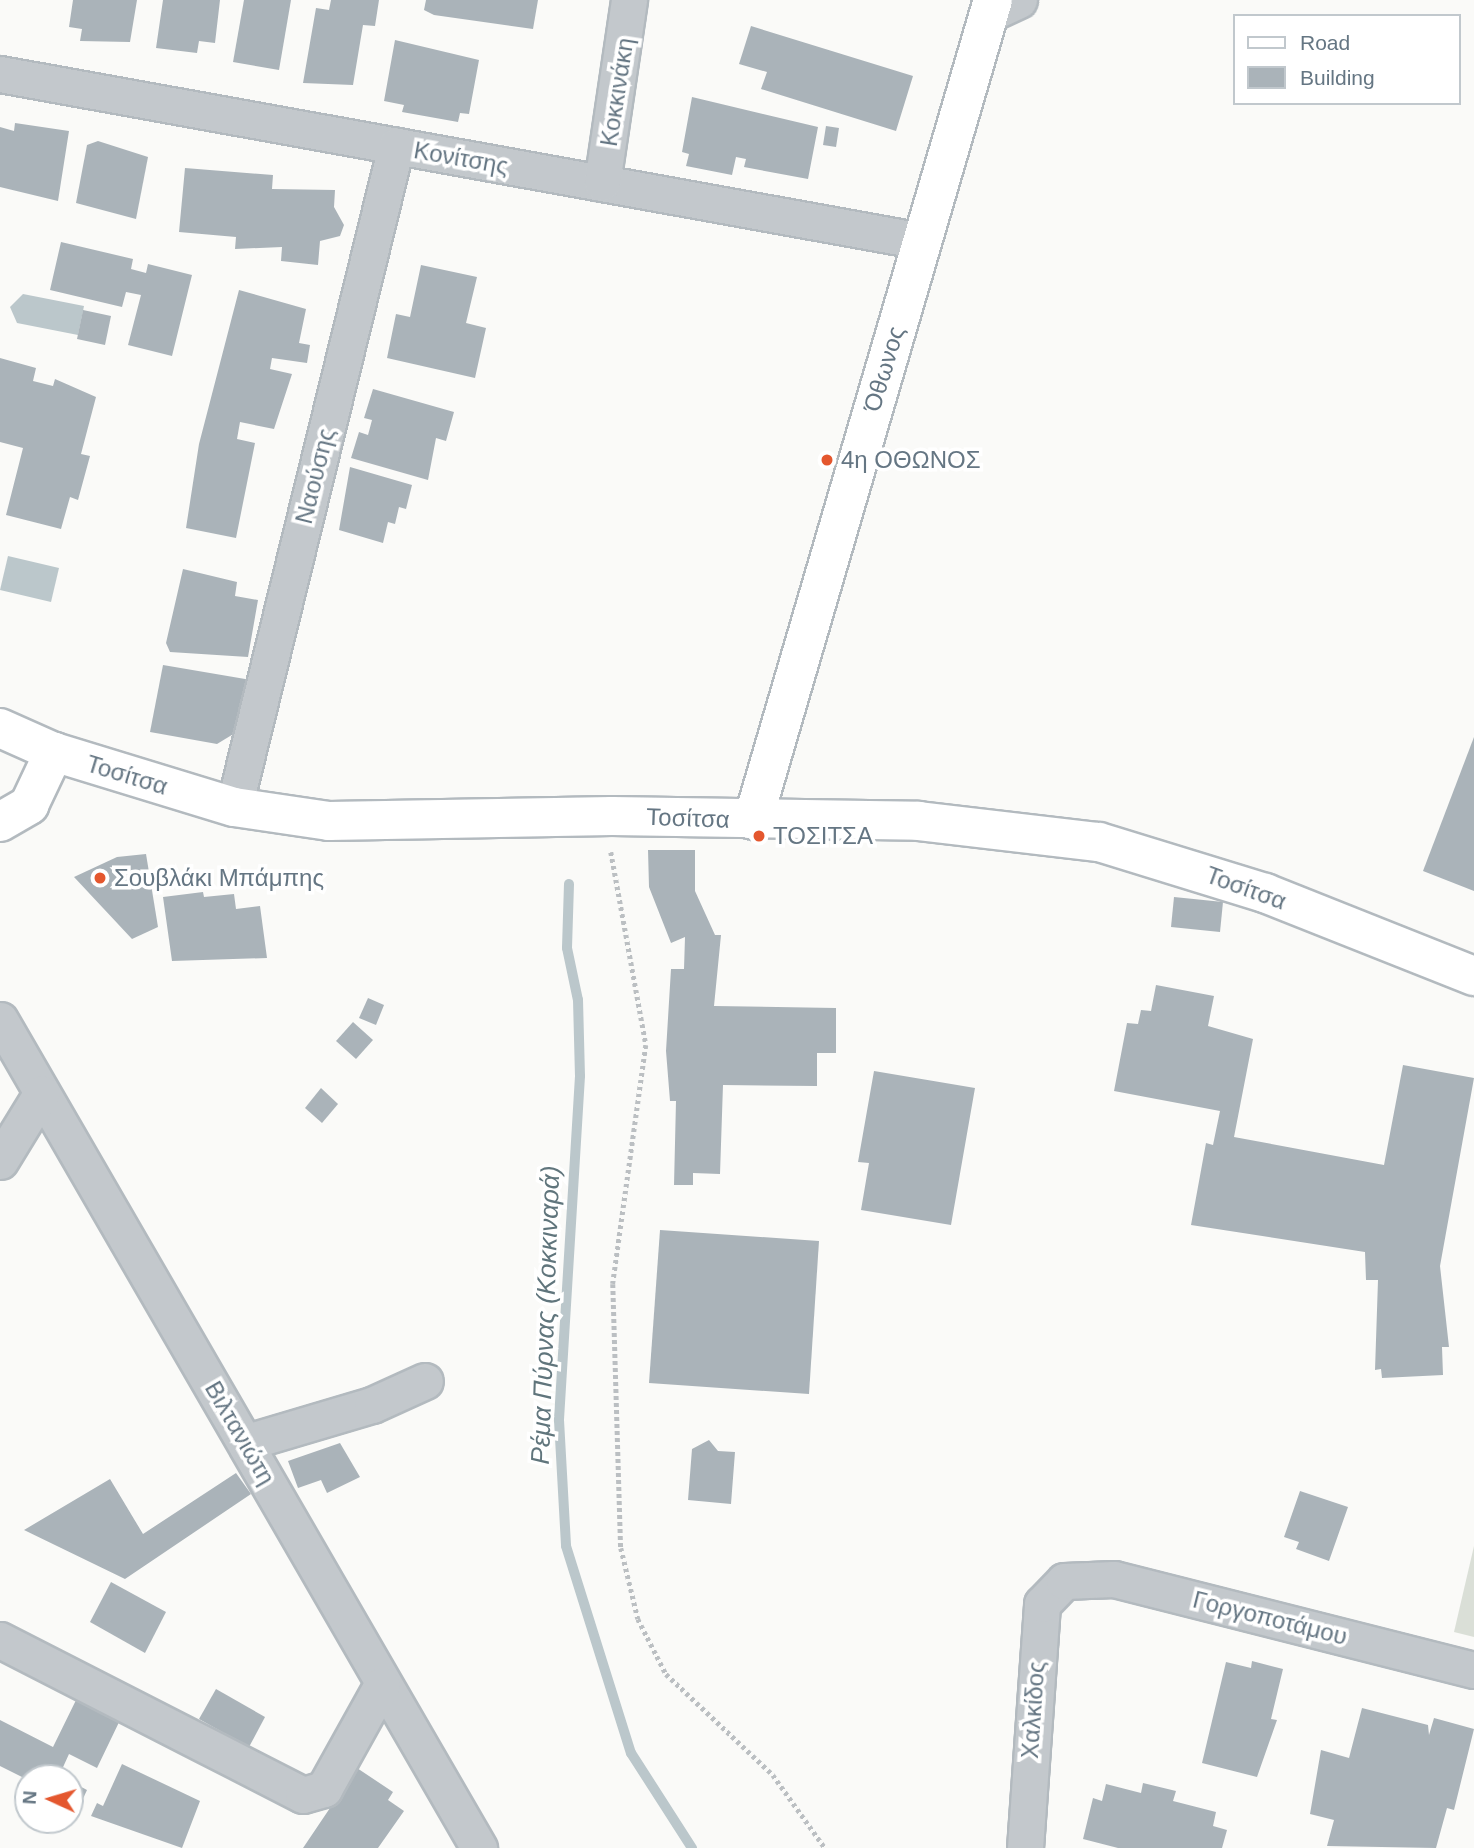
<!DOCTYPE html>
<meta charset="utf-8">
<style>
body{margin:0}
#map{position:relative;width:1474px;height:1848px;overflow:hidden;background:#fafaf8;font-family:Arial,sans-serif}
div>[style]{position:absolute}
.green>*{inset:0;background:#dadfd7}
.water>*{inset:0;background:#bbc7cb}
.stream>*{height:10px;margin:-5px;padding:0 5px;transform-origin:5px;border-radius:5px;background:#bbc7cb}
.building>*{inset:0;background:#aab3b9}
.path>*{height:4.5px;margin-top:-2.25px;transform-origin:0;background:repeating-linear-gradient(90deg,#bbbfc2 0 3.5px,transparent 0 7px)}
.roads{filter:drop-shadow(2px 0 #b3babf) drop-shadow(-2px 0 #b3babf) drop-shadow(0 2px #b3babf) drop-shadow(0 -2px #b3babf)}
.street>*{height:35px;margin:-17.5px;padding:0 17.5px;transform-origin:17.5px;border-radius:17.5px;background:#c3c8cc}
.secondary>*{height:38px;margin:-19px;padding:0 19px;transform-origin:19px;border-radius:19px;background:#fff}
.dots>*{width:19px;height:19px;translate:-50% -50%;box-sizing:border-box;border:4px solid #fff;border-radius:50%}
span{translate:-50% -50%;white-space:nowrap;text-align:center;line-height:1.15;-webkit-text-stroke:7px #fff;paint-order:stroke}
.street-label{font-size:24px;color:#657683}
.poi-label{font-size:24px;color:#657683}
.left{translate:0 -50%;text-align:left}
.water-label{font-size:26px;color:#60757c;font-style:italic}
.legend{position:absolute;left:1233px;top:14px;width:228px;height:91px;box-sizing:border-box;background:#fff;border:2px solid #c1c8cd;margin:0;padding:9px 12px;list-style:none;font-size:21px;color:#657683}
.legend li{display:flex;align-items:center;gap:14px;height:35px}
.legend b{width:35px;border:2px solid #c1c8cd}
.north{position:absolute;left:14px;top:1764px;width:70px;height:70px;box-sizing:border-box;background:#fff;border:2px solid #c1c8cd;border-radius:50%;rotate:274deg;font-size:19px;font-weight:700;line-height:28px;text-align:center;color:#657683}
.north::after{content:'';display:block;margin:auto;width:24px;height:32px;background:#e4572e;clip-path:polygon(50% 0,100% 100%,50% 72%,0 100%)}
</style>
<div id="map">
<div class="green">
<div style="clip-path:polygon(1474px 1546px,1474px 1637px,1454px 1632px)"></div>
</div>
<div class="water">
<div style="clip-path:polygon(23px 294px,84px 306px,78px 335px,17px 323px,10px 307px)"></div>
<div style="clip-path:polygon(8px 556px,59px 568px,51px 602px,0 590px)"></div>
</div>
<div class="stream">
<div style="left:569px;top:884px;width:64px;rotate:91.8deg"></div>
<div style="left:567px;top:948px;width:53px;rotate:78.1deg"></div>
<div style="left:578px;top:1000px;width:76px;rotate:88.5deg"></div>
<div style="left:580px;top:1076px;width:345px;rotate:93.5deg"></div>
<div style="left:559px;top:1420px;width:126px;rotate:86.8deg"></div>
<div style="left:566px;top:1546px;width:217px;rotate:72.6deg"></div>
<div style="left:631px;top:1753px;width:113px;rotate:57.3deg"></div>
</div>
<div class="building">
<div style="clip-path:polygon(73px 0,137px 0,130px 42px,80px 41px,82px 29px,69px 27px)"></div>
<div style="clip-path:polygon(163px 0,220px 0,215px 43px,199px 41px,197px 53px,156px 48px)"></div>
<div style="clip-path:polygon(244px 0,291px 0,279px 70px,233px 62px)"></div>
<div style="clip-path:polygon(331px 0,379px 0,375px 26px,363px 25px,353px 85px,303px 83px,316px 8px,329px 10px)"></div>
<div style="clip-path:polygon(426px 0,538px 0,533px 29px,434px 15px,424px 10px)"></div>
<div style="clip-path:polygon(751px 26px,913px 76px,896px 131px,761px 89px,767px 72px,739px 64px)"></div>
<div style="clip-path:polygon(395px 40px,479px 60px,469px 114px,460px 113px,458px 122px,402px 112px,404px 105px,384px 101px)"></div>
<div style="clip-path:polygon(692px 97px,818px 127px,808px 179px,744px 167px,746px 159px,736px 157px,732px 175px,686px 166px,689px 154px,682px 152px)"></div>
<div style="clip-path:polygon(15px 123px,69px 131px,58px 201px,0 187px,0 127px,14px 131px)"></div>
<div style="clip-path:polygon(826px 126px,839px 128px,836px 147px,823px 145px)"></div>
<div style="clip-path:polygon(98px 141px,148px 157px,136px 219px,76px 203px,87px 145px)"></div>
<div style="clip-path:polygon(185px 168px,273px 175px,272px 189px,335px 190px,334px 207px,344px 225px,340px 236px,320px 241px,318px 265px,281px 261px,282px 247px,235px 249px,236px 237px,179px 232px)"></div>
<div style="clip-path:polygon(61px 242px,133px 259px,131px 269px,146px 273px,148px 264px,192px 275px,172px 356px,128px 345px,141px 295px,126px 292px,122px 307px,50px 290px)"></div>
<div style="clip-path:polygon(421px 265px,477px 277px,466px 323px,486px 328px,475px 378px,387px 358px,396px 314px,410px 317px)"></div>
<div style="clip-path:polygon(239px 290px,306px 309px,299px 343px,310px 345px,307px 363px,272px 358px,270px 369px,292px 374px,274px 429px,240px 422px,237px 439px,255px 443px,236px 538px,186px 528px,199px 444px)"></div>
<div style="clip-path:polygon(83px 310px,111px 316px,105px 345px,77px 339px)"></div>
<div style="clip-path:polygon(0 358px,36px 368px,33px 381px,53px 386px,55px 379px,96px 397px,81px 454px,90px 456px,78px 500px,70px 497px,61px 529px,6px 515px,23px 448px,0 442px)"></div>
<div style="clip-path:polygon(373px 389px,454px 412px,446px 441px,436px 438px,428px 480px,351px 458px,359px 432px,368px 435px,372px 420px,364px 418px)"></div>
<div style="clip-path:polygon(350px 467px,412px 485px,406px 509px,399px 507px,395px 524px,388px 522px,383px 543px,339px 530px)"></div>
<div style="clip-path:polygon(183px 569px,237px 582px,235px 596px,258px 600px,248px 657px,170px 652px,166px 643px)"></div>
<div style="clip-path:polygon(163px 665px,251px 680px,240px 730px,217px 744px,150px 732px)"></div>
<div style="clip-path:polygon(1474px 737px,1474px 891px,1423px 871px)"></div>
<div style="clip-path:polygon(648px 850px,695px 850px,695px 891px,715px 935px,721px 935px,714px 1006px,836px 1008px,836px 1053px,817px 1053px,817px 1086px,723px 1085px,720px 1174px,693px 1173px,693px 1185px,674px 1185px,676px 1101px,670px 1101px,666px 1051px,671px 969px,684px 969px,685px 937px,671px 943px,649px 887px)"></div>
<div style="clip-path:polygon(146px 854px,158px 927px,132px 939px,74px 877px,117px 857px)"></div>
<div style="clip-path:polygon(203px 892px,204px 897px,234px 894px,236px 909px,260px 906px,267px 958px,172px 961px,163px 897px)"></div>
<div style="clip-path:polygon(1174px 897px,1223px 902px,1220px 932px,1171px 927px)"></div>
<div style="clip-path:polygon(1156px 985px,1214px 996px,1208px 1026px,1253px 1039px,1234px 1137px,1384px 1165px,1403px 1065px,1474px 1078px,1440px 1266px,1449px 1347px,1442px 1347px,1443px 1375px,1382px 1378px,1381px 1369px,1375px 1370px,1378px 1280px,1366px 1280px,1365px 1252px,1191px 1225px,1206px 1143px,1213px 1145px,1220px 1111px,1114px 1091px,1127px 1023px,1138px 1024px,1141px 1010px,1151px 1011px)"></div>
<div style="clip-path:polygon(368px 998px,384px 1005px,376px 1025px,359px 1018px)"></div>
<div style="clip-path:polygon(353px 1022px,373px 1040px,356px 1059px,336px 1041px)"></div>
<div style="clip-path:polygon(874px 1071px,975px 1088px,951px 1225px,861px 1210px,869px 1163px,858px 1162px)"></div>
<div style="clip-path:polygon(321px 1088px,338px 1104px,322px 1123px,305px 1108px)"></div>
<div style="clip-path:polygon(660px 1230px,819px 1241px,809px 1394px,649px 1383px)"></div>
<div style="clip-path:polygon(709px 1440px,718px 1451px,735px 1452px,731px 1504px,688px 1500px,692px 1449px)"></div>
<div style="clip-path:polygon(340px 1443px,360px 1477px,327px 1493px,321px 1480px,298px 1488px,288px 1461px)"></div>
<div style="clip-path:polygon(236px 1473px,251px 1494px,125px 1579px,24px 1530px,110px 1479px,143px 1534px)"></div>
<div style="clip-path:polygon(1300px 1491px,1348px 1507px,1329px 1561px,1296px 1549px,1299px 1542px,1284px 1537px)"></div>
<div style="clip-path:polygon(111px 1582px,166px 1612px,145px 1653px,90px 1622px)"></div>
<div style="clip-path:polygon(1252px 1661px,1283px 1669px,1271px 1719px,1277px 1720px,1257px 1777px,1202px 1763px,1226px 1662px,1251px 1668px)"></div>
<div style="clip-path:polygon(216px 1689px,265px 1717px,249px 1747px,199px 1719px)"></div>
<div style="clip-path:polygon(79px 1694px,122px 1716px,97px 1768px,69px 1754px,59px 1776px,63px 1778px,28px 1780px,0 1766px,0 1720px,53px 1747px)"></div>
<div style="clip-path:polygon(1362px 1708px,1428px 1725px,1429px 1735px,1434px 1718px,1474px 1729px,1454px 1810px,1447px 1808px,1436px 1848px,1327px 1846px,1334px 1820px,1310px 1814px,1321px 1750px,1349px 1758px)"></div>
<div style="clip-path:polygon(122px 1764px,200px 1801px,182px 1848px,91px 1816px,97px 1803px,103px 1806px)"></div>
<div style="clip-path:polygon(357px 1768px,393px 1792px,388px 1800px,404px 1811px,378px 1848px,303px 1848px)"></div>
<div style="clip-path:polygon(70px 1781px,87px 1790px,80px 1805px,70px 1800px)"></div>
<div style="clip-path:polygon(1143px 1783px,1176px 1791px,1173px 1801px,1216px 1812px,1213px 1826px,1227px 1830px,1222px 1848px,1118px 1848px,1083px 1839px,1093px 1798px,1102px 1801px,1106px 1784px,1141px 1793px)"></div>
</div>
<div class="path">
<div style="left:611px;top:852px;width:196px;rotate:79.7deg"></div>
<div style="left:646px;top:1045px;width:241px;rotate:97.9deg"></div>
<div style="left:613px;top:1284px;width:264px;rotate:88.3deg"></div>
<div style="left:621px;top:1548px;width:73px;rotate:76.5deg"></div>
<div style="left:638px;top:1619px;width:62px;rotate:63deg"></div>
<div style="left:666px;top:1674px;width:147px;rotate:43.3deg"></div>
<div style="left:773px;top:1775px;width:90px;rotate:54.5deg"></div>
</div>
<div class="roads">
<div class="street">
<div style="left:989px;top:14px;width:33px;rotate:-25deg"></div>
<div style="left:0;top:74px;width:937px;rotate:10.27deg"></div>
<div style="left:602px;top:183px;width:185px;rotate:-81.6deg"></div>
<div style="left:234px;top:807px;width:681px;rotate:-76.23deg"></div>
<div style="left:0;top:1020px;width:957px;rotate:59.95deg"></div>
<div style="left:0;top:1161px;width:79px;rotate:-58.5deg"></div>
<div style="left:247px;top:1442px;width:130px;rotate:-16.5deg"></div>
<div style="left:372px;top:1405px;width:58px;rotate:-24.4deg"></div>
<div style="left:0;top:1640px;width:340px;rotate:27.1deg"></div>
<div style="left:303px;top:1795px;width:22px;rotate:-16deg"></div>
<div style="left:324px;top:1789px;width:119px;rotate:-60.9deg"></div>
<div style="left:1025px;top:1848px;width:245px;rotate:-86deg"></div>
<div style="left:1042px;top:1604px;width:32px;rotate:-46deg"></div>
<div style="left:1064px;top:1581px;width:50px;rotate:-2.3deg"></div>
<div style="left:1114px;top:1579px;width:371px;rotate:14.2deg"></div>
</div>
<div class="secondary">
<div style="left:0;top:728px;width:59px;rotate:24deg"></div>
<div style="left:54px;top:752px;width:188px;rotate:17deg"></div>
<div style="left:234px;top:807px;width:96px;rotate:8.4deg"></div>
<div style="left:329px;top:821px;width:283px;rotate:-1deg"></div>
<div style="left:612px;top:816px;width:307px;rotate:0.9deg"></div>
<div style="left:919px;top:821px;width:181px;rotate:6.7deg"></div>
<div style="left:1099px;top:842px;width:174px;rotate:17.1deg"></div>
<div style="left:1265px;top:893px;width:225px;rotate:21.7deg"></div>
<div style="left:753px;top:820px;width:854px;rotate:-73.69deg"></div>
<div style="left:0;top:822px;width:34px;rotate:-30deg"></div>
<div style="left:29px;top:805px;width:59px;rotate:-64.7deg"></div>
</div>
</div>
<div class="dots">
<div style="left:827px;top:460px;background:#e4572e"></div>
<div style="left:759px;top:836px;background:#e4572e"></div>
<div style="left:100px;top:878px;background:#e4572e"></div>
</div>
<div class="street-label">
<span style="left:617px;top:92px;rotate:-81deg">Κοκκινάκη</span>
<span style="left:461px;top:158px;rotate:10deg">Κονίτσης</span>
<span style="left:884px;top:369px;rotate:-73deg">Όθωνος</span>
<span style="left:315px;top:476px;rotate:-76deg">Ναούσης</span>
<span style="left:127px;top:775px;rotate:17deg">Τοσίτσα</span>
<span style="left:688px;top:818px;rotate:2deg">Τοσίτσα</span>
<span style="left:1246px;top:888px;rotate:20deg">Τοσίτσα</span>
<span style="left:240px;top:1433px;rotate:60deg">Βιλτανιώτη</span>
<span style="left:1270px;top:1618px;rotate:14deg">Γοργοποτάμου</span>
<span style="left:1033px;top:1710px;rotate:-86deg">Χαλκίδος</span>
</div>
<div class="poi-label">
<span class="left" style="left:841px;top:460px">4η ΟΘΩΝΟΣ</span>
<span class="left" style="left:773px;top:836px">ΤΟΣΙΤΣΑ</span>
<span class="left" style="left:114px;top:878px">Σουβλάκι Μπάμπης</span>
</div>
<div class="water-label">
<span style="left:546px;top:1315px;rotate:-88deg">Ρέμα Πύρνας (Κοκκιναρά)</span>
</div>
<ul class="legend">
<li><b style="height:9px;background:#fff"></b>Road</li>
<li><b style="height:19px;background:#aab3b9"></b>Building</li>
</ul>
<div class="north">N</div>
</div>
